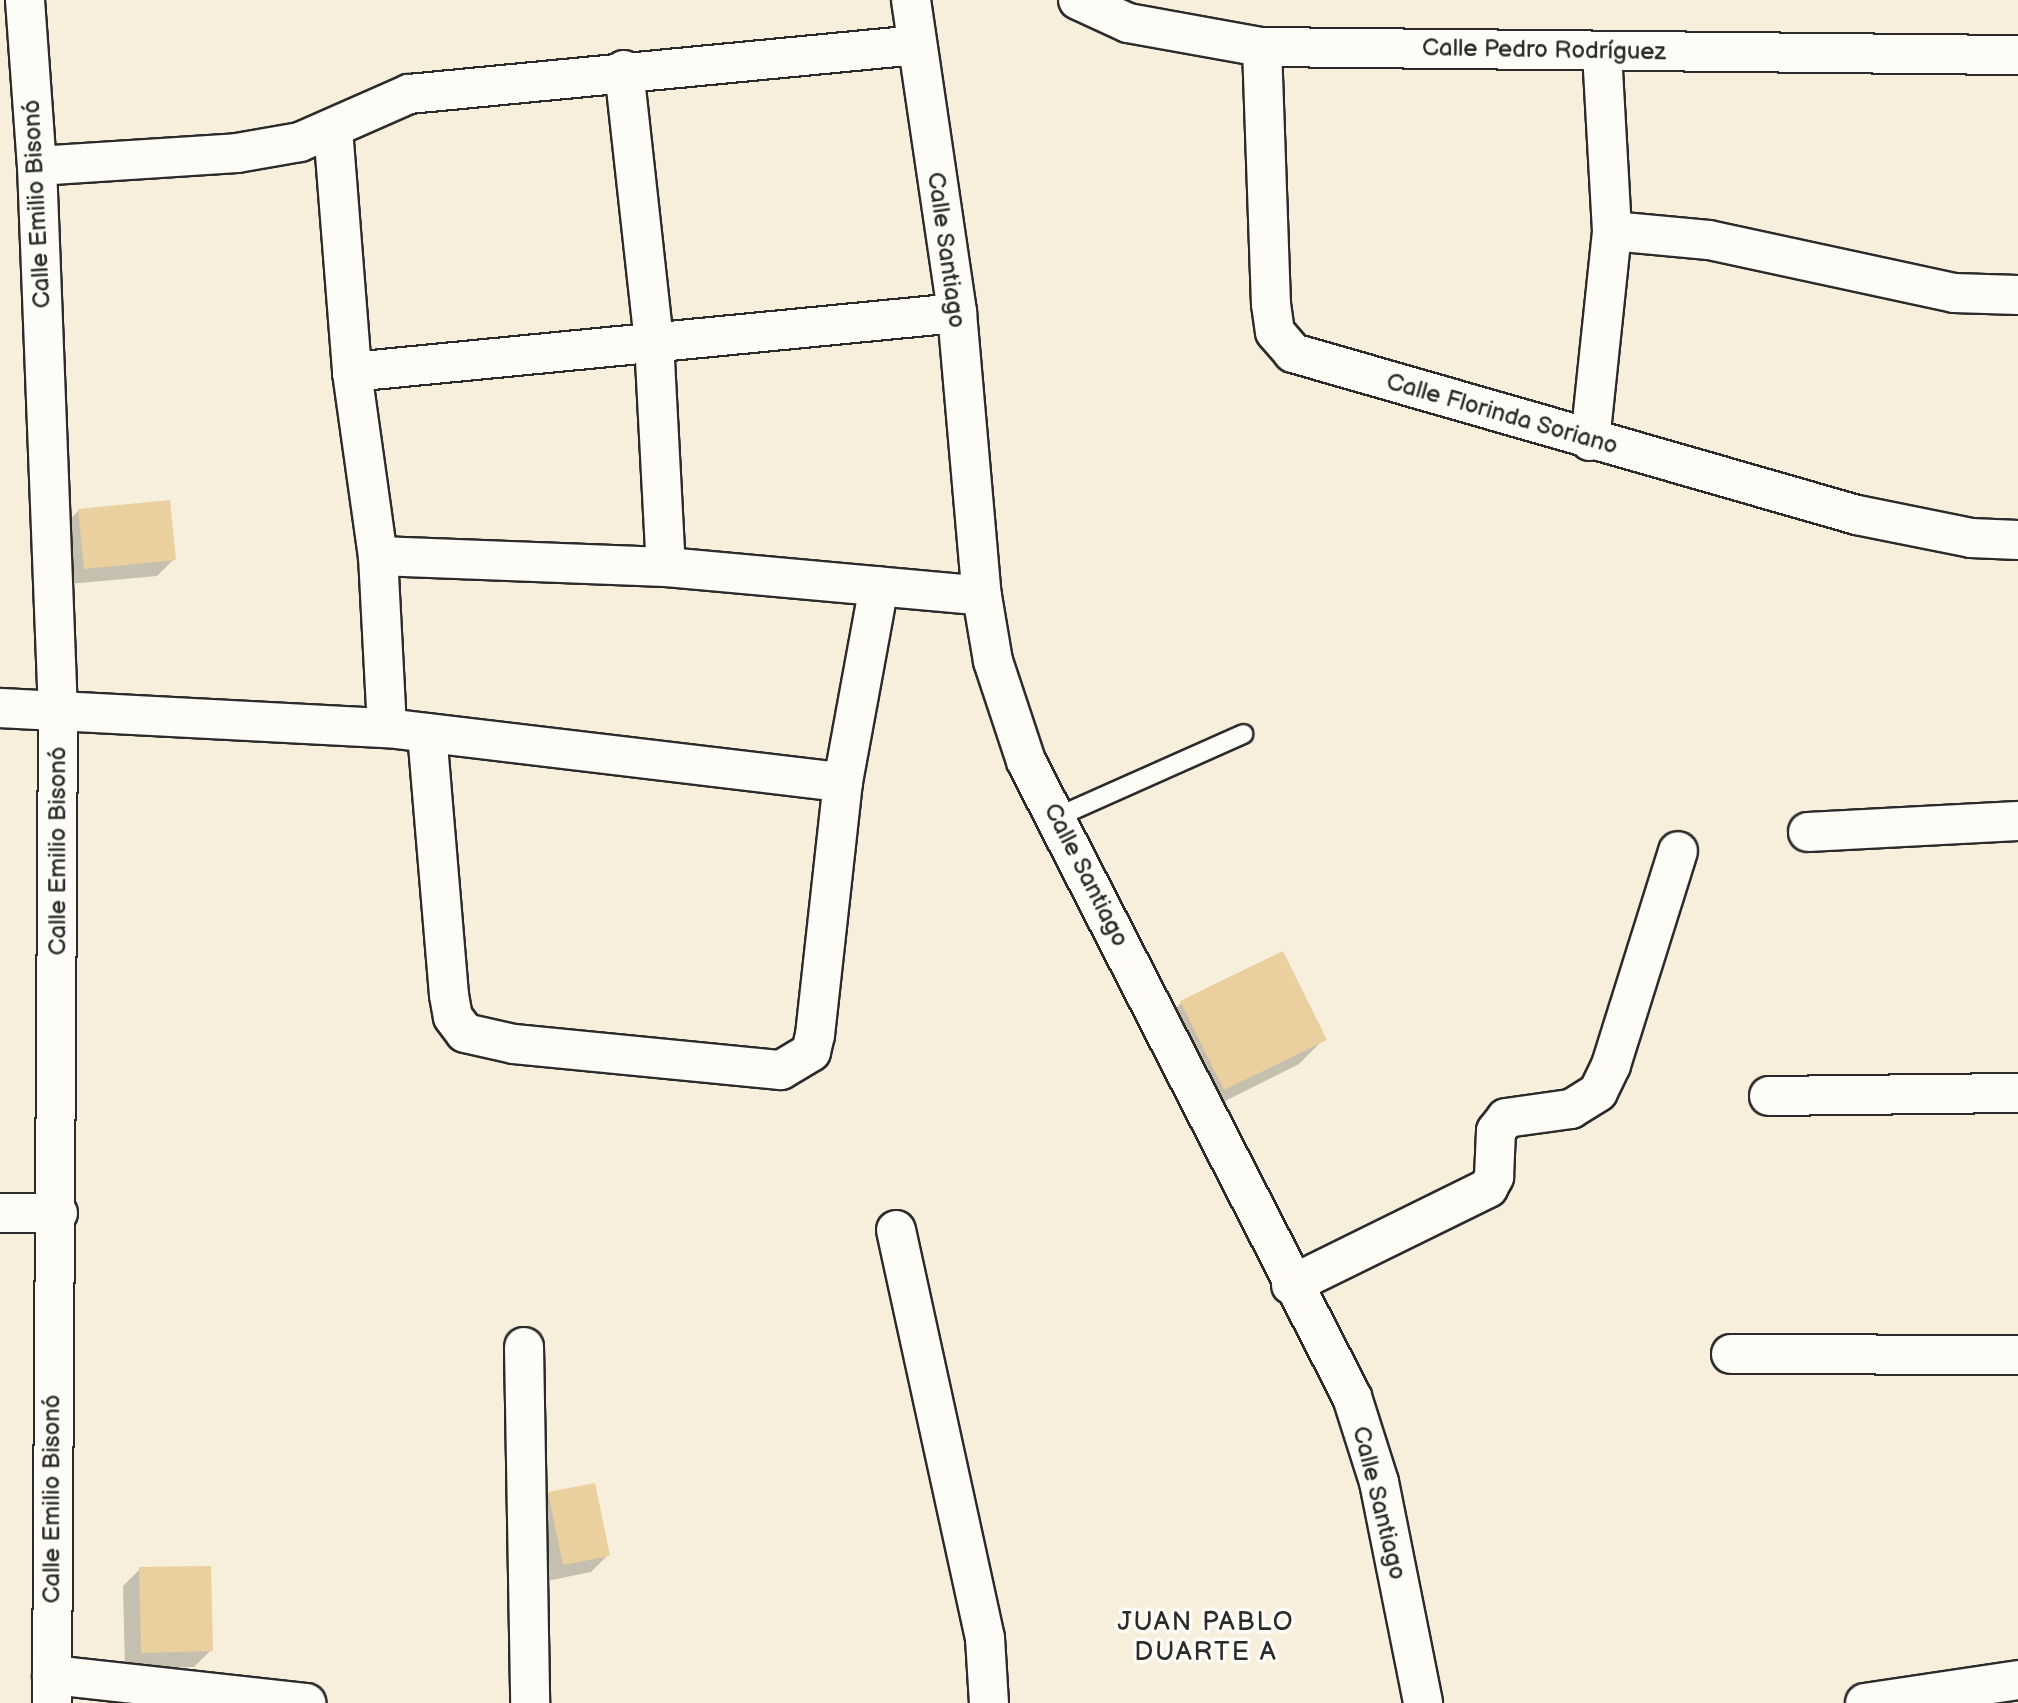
<!DOCTYPE html>
<meta charset="utf-8">
<style>
body{margin:0}
#map{position:relative;width:2018px;height:1703px;overflow:hidden;background:#f7efdc;font-family:"Balsamiq Sans",sans-serif}
div>[style]{position:absolute}
.shadow>*{inset:0;background:#0003}
.building>*{inset:0;background:#e9d09e}
.roads{filter:drop-shadow(2px 0 #2b2b2b) drop-shadow(-2px 0 #2b2b2b) drop-shadow(0 2px #2b2b2b) drop-shadow(0 -2px #2b2b2b)}
.lane>*{height:18px;margin:-9px;padding:0 9px;transform-origin:9px;border-radius:9px;background:#fdfcf7}
.street>*{height:38px;margin:-19px;padding:0 19px;transform-origin:19px;border-radius:19px;background:#fdfcf7}
span{translate:-50% -50%;white-space:nowrap;text-align:center;line-height:1.15;-webkit-text-stroke:7px #fdfcf7;paint-order:stroke}
.street-label{font-size:24px;color:#2b2b2b}
.neighbourhood-label{font-size:26px;color:#2b2b2b;letter-spacing:2px}
</style>
<div id="map">
<div class="shadow">
<div style="clip-path:polygon(79px 510px,174px 559px,157px 576px,68px 584px,63px 527px)"></div>
<div style="clip-path:polygon(1181px 1003px,1324px 1039px,1299px 1064px,1199px 1114px,1156px 1028px)"></div>
<div style="clip-path:polygon(549px 1494px,608px 1555px,591px 1572px,547px 1581px,532px 1511px)"></div>
<div style="clip-path:polygon(140px 1569px,211px 1650px,194px 1667px,125px 1669px,123px 1586px)"></div>
</div>
<div class="building">
<div style="clip-path:polygon(170px 500px,176px 560px,84px 569px,78px 509px)"></div>
<div style="clip-path:polygon(1283px 951px,1327px 1040px,1224px 1090px,1180px 1001px)"></div>
<div style="clip-path:polygon(595px 1483px,610px 1556px,563px 1565px,548px 1492px)"></div>
<div style="clip-path:polygon(211px 1566px,213px 1651px,141px 1653px,139px 1567px)"></div>
</div>
<div class="roads">
<div class="lane">
<div style="left:1057px;top:817px;width:204px;rotate:-24deg"></div>
</div>
<div class="street">
<div style="left:25px;top:0;width:166px;rotate:85.9deg"></div>
<div style="left:37px;top:166px;width:547px;rotate:87.8deg"></div>
<div style="left:58px;top:713px;width:990px;rotate:90.35deg"></div>
<div style="left:911px;top:0;width:316px;rotate:81.6deg"></div>
<div style="left:957px;top:313px;width:284px;rotate:85deg"></div>
<div style="left:982px;top:596px;width:66px;rotate:80.4deg"></div>
<div style="left:993px;top:661px;width:105px;rotate:71.7deg"></div>
<div style="left:1026px;top:761px;width:715px;rotate:62.86deg"></div>
<div style="left:1352px;top:1397px;width:89px;rotate:72.4deg"></div>
<div style="left:1379px;top:1482px;width:225px;rotate:78.7deg"></div>
<div style="left:1078px;top:0;width:55px;rotate:24.7deg"></div>
<div style="left:1128px;top:23px;width:136px;rotate:10.2deg"></div>
<div style="left:1262px;top:47px;width:756px;rotate:0.61deg"></div>
<div style="left:1262px;top:47px;width:257px;rotate:88deg"></div>
<div style="left:1271px;top:304px;width:28px;rotate:82deg"></div>
<div style="left:1275px;top:332px;width:28px;rotate:49deg"></div>
<div style="left:1293px;top:353px;width:587px;rotate:16.03deg"></div>
<div style="left:1857px;top:515px;width:116px;rotate:11.4deg"></div>
<div style="left:1971px;top:538px;width:47px;rotate:2.4deg"></div>
<div style="left:624px;top:70px;width:273px;rotate:83.7deg"></div>
<div style="left:654px;top:341px;width:226px;rotate:87deg"></div>
<div style="left:333px;top:129px;width:244px;rotate:85.5deg"></div>
<div style="left:352px;top:372px;width:186px;rotate:82deg"></div>
<div style="left:378px;top:556px;width:172px;rotate:87deg"></div>
<div style="left:37px;top:166px;width:200px;rotate:-3.7deg"></div>
<div style="left:237px;top:153px;width:64px;rotate:-9.9deg"></div>
<div style="left:300px;top:142px;width:119px;rotate:-23.8deg"></div>
<div style="left:409px;top:94px;width:510px;rotate:-5.51deg"></div>
<div style="left:1612px;top:231px;width:97px;rotate:5.3deg"></div>
<div style="left:1709px;top:240px;width:251px;rotate:12.2deg"></div>
<div style="left:1954px;top:293px;width:64px;rotate:1.8deg"></div>
<div style="left:352px;top:372px;width:608px;rotate:-5.57deg"></div>
<div style="left:1590px;top:441px;width:211px;rotate:-84deg"></div>
<div style="left:1612px;top:231px;width:180px;rotate:-93.2deg"></div>
<div style="left:378px;top:556px;width:288px;rotate:2.2deg"></div>
<div style="left:666px;top:567px;width:317px;rotate:5.2deg"></div>
<div style="left:0;top:708px;width:388px;rotate:3deg"></div>
<div style="left:387px;top:728px;width:459px;rotate:6.8deg"></div>
<div style="left:427px;top:733px;width:263px;rotate:85.2deg"></div>
<div style="left:449px;top:995px;width:22px;rotate:80deg"></div>
<div style="left:453px;top:1017px;width:20px;rotate:53deg"></div>
<div style="left:465px;top:1033px;width:50px;rotate:12.7deg"></div>
<div style="left:514px;top:1044px;width:268px;rotate:5.6deg"></div>
<div style="left:781px;top:1070px;width:35px;rotate:-31deg"></div>
<div style="left:811px;top:1052px;width:17px;rotate:-77deg"></div>
<div style="left:815px;top:1035px;width:255px;rotate:-83.7deg"></div>
<div style="left:843px;top:782px;width:199px;rotate:-79.6deg"></div>
<div style="left:1808px;top:832px;width:210px;rotate:-3deg"></div>
<div style="left:1769px;top:1096px;width:249px;rotate:-0.7deg"></div>
<div style="left:0;top:1213px;width:58px"></div>
<div style="left:896px;top:1230px;width:418px;rotate:77.7deg"></div>
<div style="left:985px;top:1638px;width:65px;rotate:86.5deg"></div>
<div style="left:1291px;top:1285px;width:220px;rotate:-26.2deg"></div>
<div style="left:1488px;top:1188px;width:13px;rotate:-61deg"></div>
<div style="left:1494px;top:1177px;width:46px;rotate:-87.5deg"></div>
<div style="left:1496px;top:1131px;width:16px;rotate:-52deg"></div>
<div style="left:1506px;top:1118px;width:66px;rotate:-7.9deg"></div>
<div style="left:1571px;top:1109px;width:32px;rotate:-32deg"></div>
<div style="left:1598px;top:1092px;width:30px;rotate:-64deg"></div>
<div style="left:1611px;top:1065px;width:224px;rotate:-72.6deg"></div>
<div style="left:524px;top:1347px;width:356px;rotate:89deg"></div>
<div style="left:1731px;top:1354px;width:287px;rotate:0.2deg"></div>
<div style="left:52px;top:1675px;width:256px;rotate:6.3deg"></div>
<div style="left:1865px;top:1703px;width:155px;rotate:-8.5deg"></div>
</div>
</div>
<div class="street-label">
<span style="left:1544px;top:50px;rotate:1deg">Calle Pedro Rodríguez</span>
<span style="left:37px;top:204px;rotate:-93deg">Calle Emilio Bisonó</span>
<span style="left:946px;top:250px;rotate:82deg">Calle Santiago</span>
<span style="left:1502px;top:414px;rotate:16deg">Calle Florinda Soriano</span>
<span style="left:58px;top:851px;rotate:-90deg">Calle Emilio Bisonó</span>
<span style="left:1086px;top:875px;rotate:63deg">Calle Santiago</span>
<span style="left:52px;top:1499px;rotate:-90deg">Calle Emilio Bisonó</span>
<span style="left:1379px;top:1503px;rotate:76deg">Calle Santiago</span>
</div>
<div class="neighbourhood-label">
<span style="left:1206px;top:1638px">JUAN PABLO<br>DUARTE A</span>
</div>
</div>
